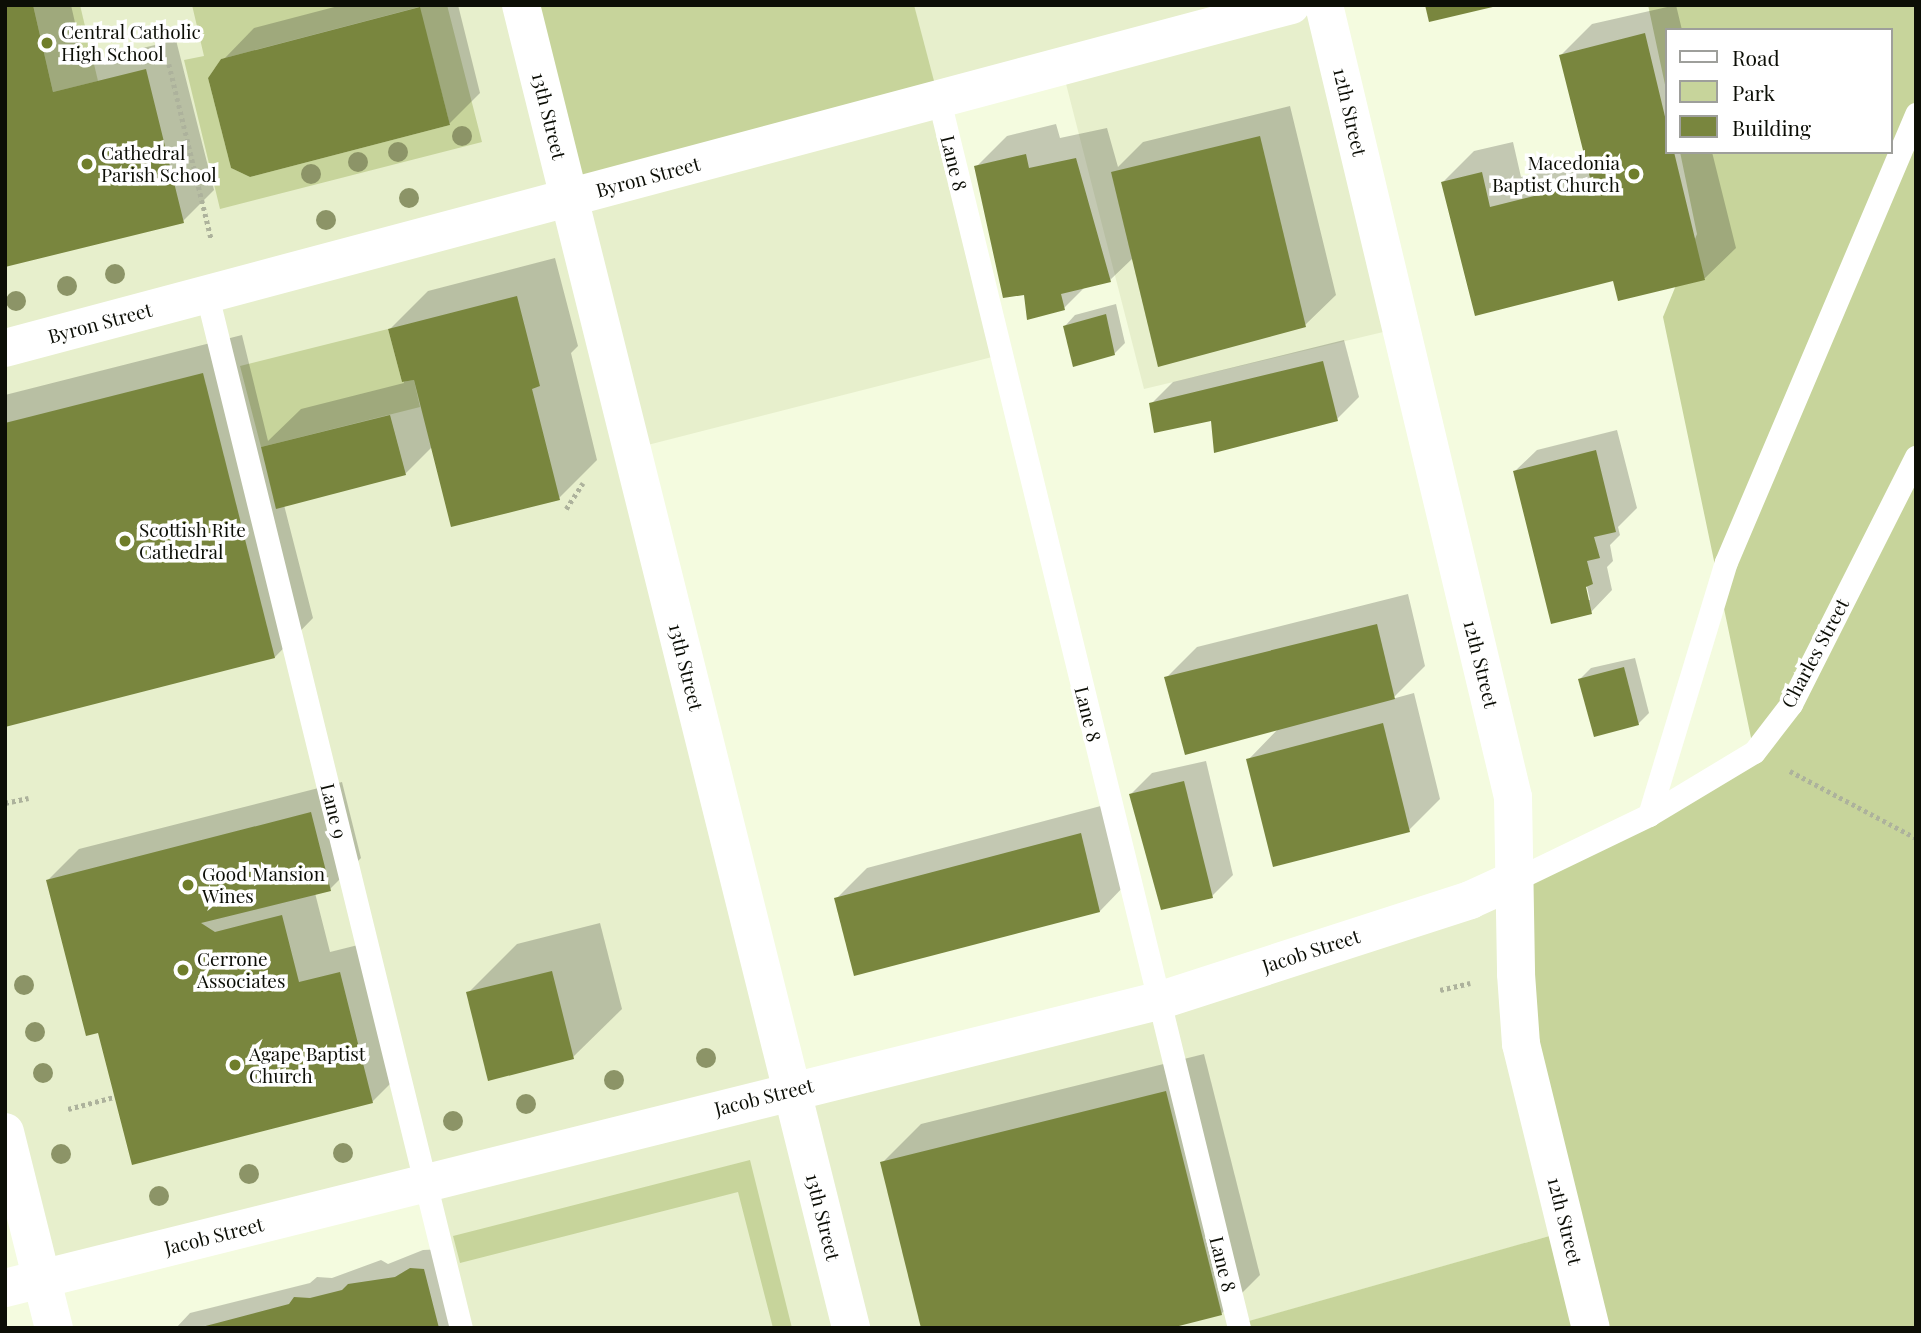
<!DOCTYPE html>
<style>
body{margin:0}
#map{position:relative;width:1921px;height:1333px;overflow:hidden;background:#f4fbdf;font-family:"Playfair Display",serif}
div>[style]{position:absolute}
.built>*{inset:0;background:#e7efcc}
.green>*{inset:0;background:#c7d49b}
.shadow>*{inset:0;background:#0003}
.building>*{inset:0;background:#79863e}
.path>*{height:4.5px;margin-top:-2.25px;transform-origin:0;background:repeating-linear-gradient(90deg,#adb29c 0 3.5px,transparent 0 7px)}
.service>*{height:23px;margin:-11.5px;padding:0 11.5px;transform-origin:11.5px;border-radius:11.5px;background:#fff}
.minor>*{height:38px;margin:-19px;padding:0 19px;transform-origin:19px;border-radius:19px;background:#fff}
.tertiary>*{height:38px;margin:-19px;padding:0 19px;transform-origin:19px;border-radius:19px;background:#fff}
.trees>*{width:20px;height:20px;margin:-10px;border-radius:50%;background:#8c9467}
.dots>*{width:19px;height:19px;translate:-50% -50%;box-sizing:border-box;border:4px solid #fff;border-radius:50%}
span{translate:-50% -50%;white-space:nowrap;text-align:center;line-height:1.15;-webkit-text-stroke:7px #fff;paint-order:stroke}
.poi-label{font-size:19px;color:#0c0e06}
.left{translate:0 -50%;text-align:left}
.right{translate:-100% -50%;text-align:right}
.street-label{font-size:19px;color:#0c0e06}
.frame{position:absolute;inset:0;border:7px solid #0c0e06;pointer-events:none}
.legend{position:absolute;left:1665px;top:28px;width:228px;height:126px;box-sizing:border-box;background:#fff;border:2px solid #9e9f9b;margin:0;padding:9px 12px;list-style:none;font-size:21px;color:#0c0e06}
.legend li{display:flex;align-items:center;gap:14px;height:35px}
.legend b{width:35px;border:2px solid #9e9f9b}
</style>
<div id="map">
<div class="built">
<div style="clip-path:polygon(5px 5px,1324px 5px,1400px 328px,1144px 389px,1064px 76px,939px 100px,1000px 355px,632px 449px,792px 1090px,1514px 880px,1567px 1231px,1239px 1324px,1239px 1328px,461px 1328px,426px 1183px,42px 1279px,5px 1132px)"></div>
</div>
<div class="green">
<div style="clip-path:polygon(33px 5px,80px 5px,98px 81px,53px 92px)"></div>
<div style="clip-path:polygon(evenodd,192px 5px,447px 5px,482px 142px,220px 209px,184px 60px,204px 56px,192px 5px,419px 7px,450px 125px,250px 177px,231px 168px,208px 78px,221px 59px,419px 7px)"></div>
<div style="clip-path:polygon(521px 5px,914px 5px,939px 100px,569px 198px)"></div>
<div style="clip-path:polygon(1648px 5px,1916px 5px,1916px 1328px,1239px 1328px,1238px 1324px,1567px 1231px,1514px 880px,1754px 752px,1663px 317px,1697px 234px,1680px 152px,1891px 152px,1891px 30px,1667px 30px,1667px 94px)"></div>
<div style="clip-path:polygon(388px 329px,402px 382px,414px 380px,420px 407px,261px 447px,240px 366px)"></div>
<div style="clip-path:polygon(750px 1160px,792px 1328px,773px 1328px,738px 1192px,460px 1263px,453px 1236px)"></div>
</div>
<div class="shadow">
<div style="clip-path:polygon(5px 5px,71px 5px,84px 62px,176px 40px,214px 190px,183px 221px,5px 266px)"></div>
<div style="clip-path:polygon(342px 5px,458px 5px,480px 93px,449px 124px,223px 60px,254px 28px)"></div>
<div style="clip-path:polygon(1676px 5px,1682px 30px,1667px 30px,1667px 152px,1712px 152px,1736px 248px,1705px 278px,1614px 279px,1443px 182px,1474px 151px,1513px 142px,1521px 177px,1587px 161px,1561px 55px,1592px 24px)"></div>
<div style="clip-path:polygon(1290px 106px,1336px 295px,1305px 325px,1133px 258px,1110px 280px,1086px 286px,1064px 308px,1025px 293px,976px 167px,1007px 136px,1056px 124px,1060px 138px,1107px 128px,1118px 167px,1143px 142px)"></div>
<div style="clip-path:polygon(555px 258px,578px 346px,571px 353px,597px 460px,559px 498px,433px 446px,405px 474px,284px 505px,313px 618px,275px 657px,5px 726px,5px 395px,242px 335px,268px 441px,301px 409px,404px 383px,390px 329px,428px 291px)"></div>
<div style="clip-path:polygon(1116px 304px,1125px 343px,1114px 354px,1065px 326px,1075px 315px)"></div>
<div style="clip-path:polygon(1344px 340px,1359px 397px,1337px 419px,1151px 404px,1173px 382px)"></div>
<div style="clip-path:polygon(evenodd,1617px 430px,1637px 508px,1618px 527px,1620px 535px,1610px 545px,1613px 561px,1607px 567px,1612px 590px,1591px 612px,1515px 471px,1537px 450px,1617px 430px,1585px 578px,1590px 600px,1587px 600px,1585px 578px)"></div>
<div style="clip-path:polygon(1408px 594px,1425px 666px,1392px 699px,1414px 693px,1440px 799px,1409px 830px,1248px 760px,1279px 728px,1166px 678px,1197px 647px)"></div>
<div style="clip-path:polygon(1635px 658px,1649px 713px,1638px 724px,1580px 679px,1591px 668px)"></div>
<div style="clip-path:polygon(1206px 761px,1233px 875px,1212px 896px,1130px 795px,1152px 773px)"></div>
<div style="clip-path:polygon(342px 782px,361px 858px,330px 889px,315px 893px,330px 952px,370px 942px,403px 1071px,372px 1102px,99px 1031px,48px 880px,79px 849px)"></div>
<div style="clip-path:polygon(1112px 803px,1130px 880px,1100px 911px,836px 899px,867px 868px)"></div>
<div style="clip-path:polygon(600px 923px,622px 1009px,573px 1057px,468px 993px,517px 944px)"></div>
<div style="clip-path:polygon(1204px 1054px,1260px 1275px,1221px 1314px,882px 1163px,921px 1124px)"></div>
<div style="clip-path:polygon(445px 1249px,452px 1328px,176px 1328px,190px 1313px,310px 1283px,317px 1277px,332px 1278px,381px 1260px,388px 1264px,423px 1250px)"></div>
</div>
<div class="building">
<div style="clip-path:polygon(5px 5px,33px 5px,53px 92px,146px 69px,184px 223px,5px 267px)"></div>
<div style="clip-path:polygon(1425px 5px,1497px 5px,1497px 6px,1429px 22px)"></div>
<div style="clip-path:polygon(420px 7px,450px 125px,250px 177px,231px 168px,208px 78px,221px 59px)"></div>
<div style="clip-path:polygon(1645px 33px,1667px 125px,1667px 152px,1674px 152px,1705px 280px,1618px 301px,1613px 281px,1475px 316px,1441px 182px,1482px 172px,1490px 207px,1591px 182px,1559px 55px)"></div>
<div style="clip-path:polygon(1260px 136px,1306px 327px,1158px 367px,1111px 172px)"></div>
<div style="clip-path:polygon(1026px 154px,1029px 168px,1076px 158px,1111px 282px,1061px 294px,1065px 310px,1027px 320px,1024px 295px,1003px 298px,974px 166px)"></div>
<div style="clip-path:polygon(517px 296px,540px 386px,532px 389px,560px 500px,451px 527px,414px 380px,402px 382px,388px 329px)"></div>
<div style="clip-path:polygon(1106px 314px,1115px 355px,1073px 367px,1063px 326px)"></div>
<div style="clip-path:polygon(1323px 361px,1338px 421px,1214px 453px,1211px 421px,1154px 433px,1149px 403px)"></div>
<div style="clip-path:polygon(203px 373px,275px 658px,5px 727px,5px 423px)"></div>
<div style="clip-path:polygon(390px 415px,406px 475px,276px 509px,261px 447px)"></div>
<div style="clip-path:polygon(1596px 450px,1616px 532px,1594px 537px,1600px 558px,1587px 561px,1593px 584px,1586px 587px,1592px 614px,1551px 624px,1513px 471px)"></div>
<div style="clip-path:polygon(1377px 624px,1395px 699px,1185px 755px,1164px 677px)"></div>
<div style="clip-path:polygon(1624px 667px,1639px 725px,1594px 737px,1578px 679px)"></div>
<div style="clip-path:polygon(1383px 723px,1410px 832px,1273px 867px,1246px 759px)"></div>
<div style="clip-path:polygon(1184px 781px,1213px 898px,1161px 910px,1129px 794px)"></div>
<div style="clip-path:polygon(311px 812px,331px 891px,201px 923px,215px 932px,282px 915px,299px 982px,340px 972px,373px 1103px,132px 1165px,98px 1033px,86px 1036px,46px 880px)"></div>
<div style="clip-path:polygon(1081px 833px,1100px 912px,854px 976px,834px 898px)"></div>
<div style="clip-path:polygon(552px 971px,574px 1059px,488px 1081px,466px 992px)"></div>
<div style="clip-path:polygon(1166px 1091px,1222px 1315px,1171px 1328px,921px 1328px,880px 1162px)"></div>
<div style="clip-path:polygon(410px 1268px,424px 1269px,439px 1328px,198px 1328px,289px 1304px,294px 1297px,310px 1298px,342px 1290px,348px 1284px,395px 1277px)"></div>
</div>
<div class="path">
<div style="left:169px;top:64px;width:179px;rotate:76.4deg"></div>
<div style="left:566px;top:509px;width:31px;rotate:-57deg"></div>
<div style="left:1790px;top:771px;width:143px;rotate:28deg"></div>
<div style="left:5px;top:803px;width:24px;rotate:-12deg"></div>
<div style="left:1440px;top:990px;width:31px;rotate:-13deg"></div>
<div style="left:68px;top:1109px;width:48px;rotate:-14.6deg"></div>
</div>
<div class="service">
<div style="left:939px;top:100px;width:1264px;rotate:76.27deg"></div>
<div style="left:207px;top:295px;width:1064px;rotate:76.19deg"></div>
<div style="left:1649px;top:815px;width:264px;rotate:-73.1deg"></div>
<div style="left:1726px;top:562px;width:487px;rotate:-67deg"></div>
<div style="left:1514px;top:880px;width:150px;rotate:-25.7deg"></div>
<div style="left:1649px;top:815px;width:122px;rotate:-31deg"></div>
<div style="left:1754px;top:752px;width:61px;rotate:-52.4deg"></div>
<div style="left:1791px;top:704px;width:277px;rotate:-63.2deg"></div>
</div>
<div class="minor">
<div style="left:521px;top:5px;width:1364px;rotate:75.99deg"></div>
<div style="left:1324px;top:5px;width:814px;rotate:76.58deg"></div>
<div style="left:1513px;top:797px;width:177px;rotate:89deg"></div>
<div style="left:1516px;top:974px;width:70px;rotate:85.9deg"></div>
<div style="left:1521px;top:1044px;width:292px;rotate:76.2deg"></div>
<div style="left:5px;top:348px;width:1331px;rotate:-14.93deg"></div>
<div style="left:5px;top:1288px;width:1188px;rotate:-13.98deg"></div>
<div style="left:1158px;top:1001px;width:328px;rotate:-17.9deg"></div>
<div style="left:1470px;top:900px;width:48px;rotate:-24.4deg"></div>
</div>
<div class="tertiary">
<div style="left:5px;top:1132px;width:202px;rotate:76deg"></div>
</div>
<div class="trees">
<div style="left:462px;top:136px"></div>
<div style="left:398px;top:152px"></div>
<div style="left:358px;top:162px"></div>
<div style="left:311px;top:174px"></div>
<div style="left:409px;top:198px"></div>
<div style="left:326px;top:220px"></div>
<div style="left:115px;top:274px"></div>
<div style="left:67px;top:286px"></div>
<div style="left:16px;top:301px"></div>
<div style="left:24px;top:985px"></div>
<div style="left:35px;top:1032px"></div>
<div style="left:706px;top:1058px"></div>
<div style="left:43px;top:1073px"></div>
<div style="left:614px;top:1080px"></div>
<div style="left:526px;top:1104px"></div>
<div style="left:453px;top:1121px"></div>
<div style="left:343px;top:1153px"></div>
<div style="left:61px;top:1154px"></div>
<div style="left:249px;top:1174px"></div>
<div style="left:159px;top:1196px"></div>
</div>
<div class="dots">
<div style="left:47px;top:43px;background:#6f7d2a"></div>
<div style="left:87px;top:164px;background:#6f7d2a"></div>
<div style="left:1634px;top:174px;background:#6f7d2a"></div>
<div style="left:125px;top:541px;background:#6f7d2a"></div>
<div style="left:188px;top:885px;background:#6f7d2a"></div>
<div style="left:183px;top:970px;background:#6f7d2a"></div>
<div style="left:235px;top:1065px;background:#6f7d2a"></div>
</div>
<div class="poi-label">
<span class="left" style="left:61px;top:43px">Central Catholic<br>High School</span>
<span class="left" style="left:101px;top:164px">Cathedral<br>Parish School</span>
<span class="right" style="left:1620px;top:174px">Macedonia<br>Baptist Church</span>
<span class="left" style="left:139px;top:541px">Scottish Rite<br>Cathedral</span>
<span class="left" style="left:202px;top:885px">Good Mansion<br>Wines</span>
<span class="left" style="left:197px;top:970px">Cerrone<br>Associates</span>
<span class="left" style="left:249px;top:1065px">Agape Baptist<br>Church</span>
</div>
<div class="street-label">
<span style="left:1350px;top:112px;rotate:77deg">12th Street</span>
<span style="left:549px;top:116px;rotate:76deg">13th Street</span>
<span style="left:954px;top:163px;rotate:76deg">Lane 8</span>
<span style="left:648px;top:177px;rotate:-15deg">Byron Street</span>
<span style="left:100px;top:323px;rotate:-15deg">Byron Street</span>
<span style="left:1815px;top:653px;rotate:-62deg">Charles Street</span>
<span style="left:1481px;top:664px;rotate:76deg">12th Street</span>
<span style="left:686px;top:667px;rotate:76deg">13th Street</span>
<span style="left:1088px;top:714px;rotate:76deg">Lane 8</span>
<span style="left:334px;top:811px;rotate:76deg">Lane 9</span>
<span style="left:1311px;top:951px;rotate:-18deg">Jacob Street</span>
<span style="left:764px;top:1097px;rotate:-14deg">Jacob Street</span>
<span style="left:823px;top:1217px;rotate:76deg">13th Street</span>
<span style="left:1565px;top:1221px;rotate:76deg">12th Street</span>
<span style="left:214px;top:1236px;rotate:-14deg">Jacob Street</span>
<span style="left:1223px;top:1264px;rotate:76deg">Lane 8</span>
</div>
<div class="frame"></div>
<ul class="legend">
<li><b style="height:9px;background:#fff"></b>Road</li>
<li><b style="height:19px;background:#c7d49b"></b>Park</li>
<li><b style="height:19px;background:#79863e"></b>Building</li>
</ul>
</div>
